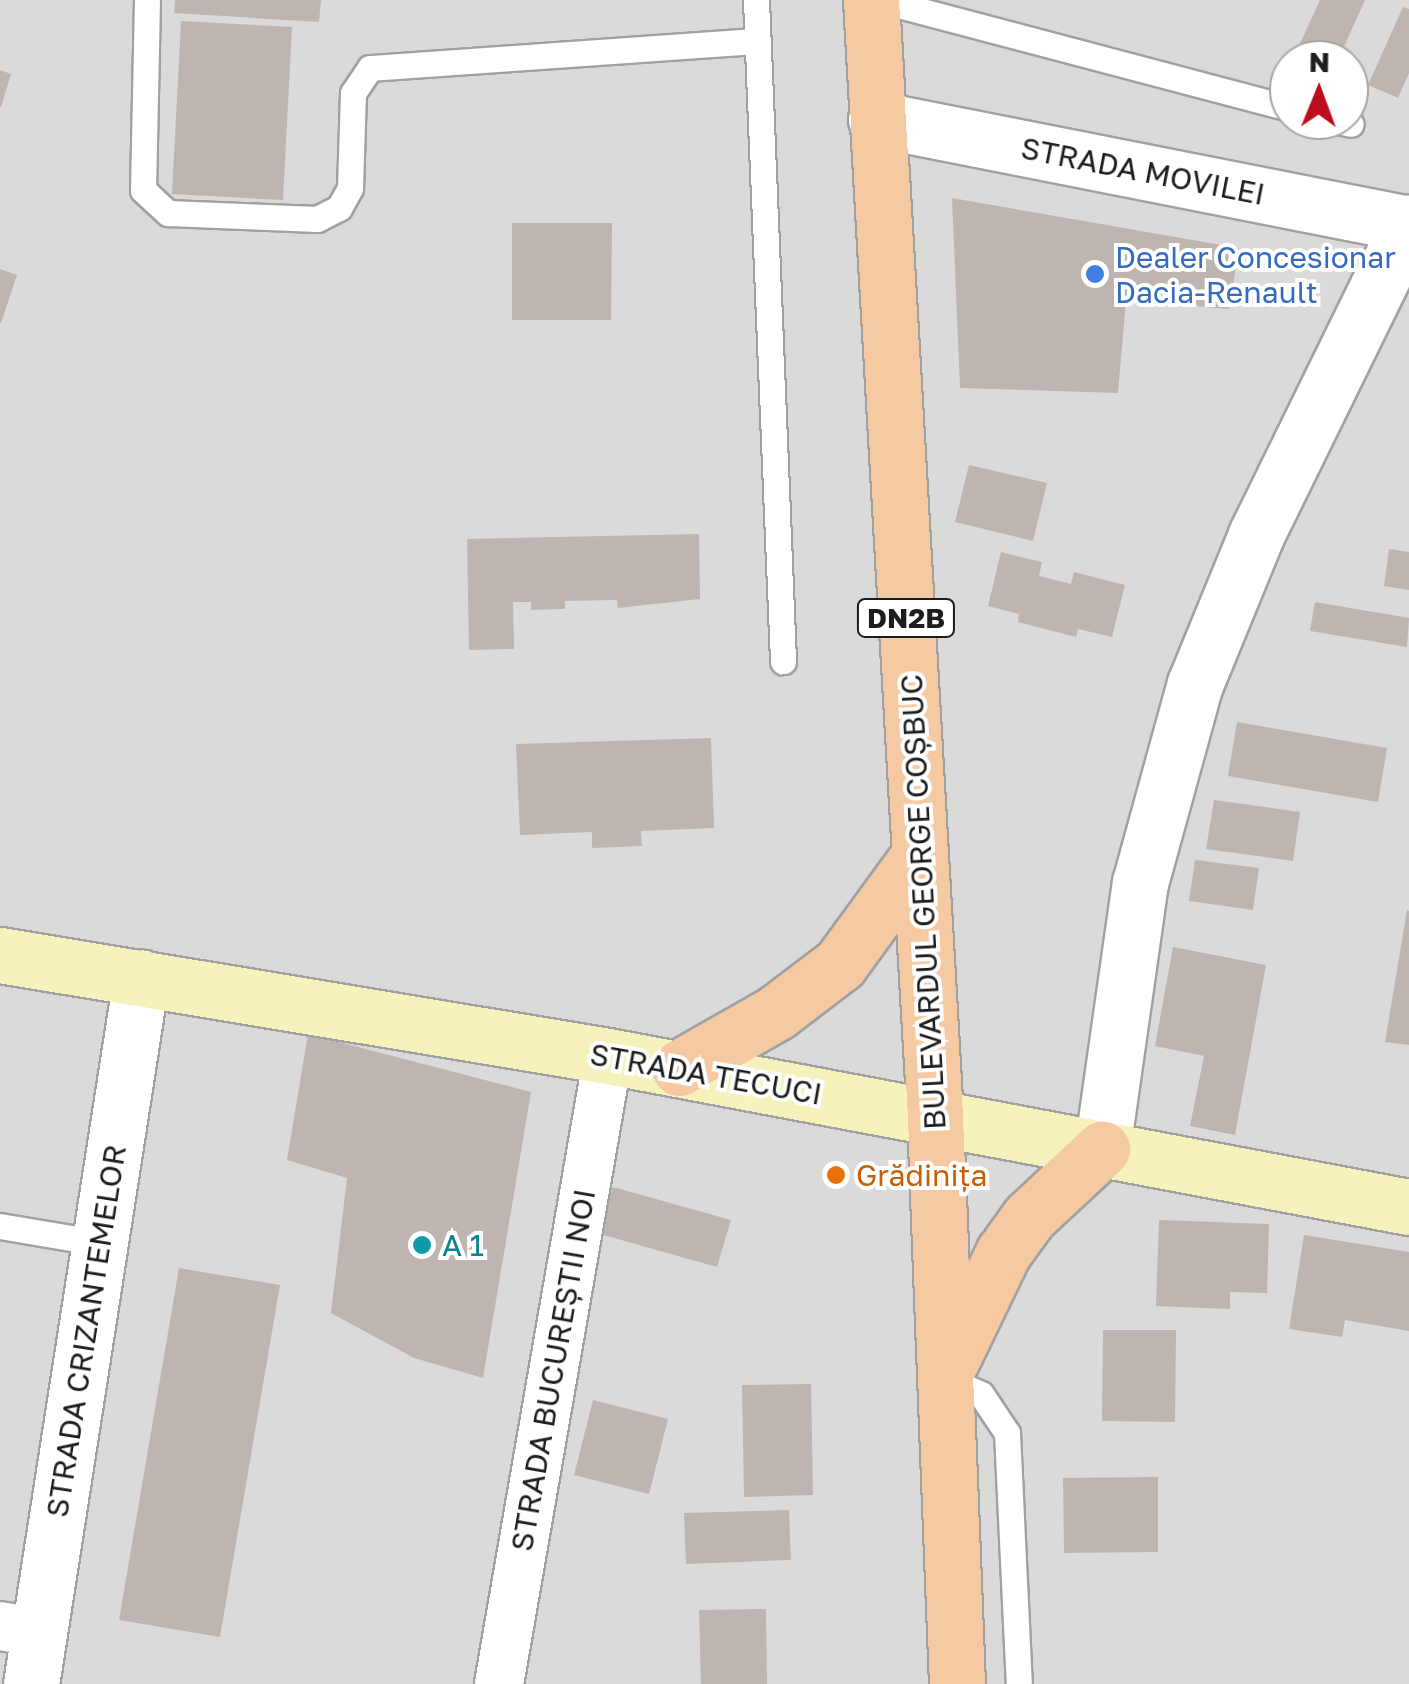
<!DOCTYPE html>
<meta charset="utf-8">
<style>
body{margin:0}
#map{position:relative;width:1409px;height:1684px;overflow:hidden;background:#eeeae4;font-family:"Golos Text",sans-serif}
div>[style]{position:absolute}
.residential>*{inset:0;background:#dbdada}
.building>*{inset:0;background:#beb5b1}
.roads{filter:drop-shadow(2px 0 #a1a1a1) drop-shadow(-2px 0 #a1a1a1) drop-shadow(0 2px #a1a1a1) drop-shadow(0 -2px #a1a1a1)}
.service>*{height:25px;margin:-12.5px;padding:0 12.5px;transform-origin:12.5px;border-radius:12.5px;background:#fff}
.minor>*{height:48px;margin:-24px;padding:0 24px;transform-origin:24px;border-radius:24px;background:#fff}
.tertiary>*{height:55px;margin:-27.5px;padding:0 27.5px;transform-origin:27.5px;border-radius:27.5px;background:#fff}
.secondary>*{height:55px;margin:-27.5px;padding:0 27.5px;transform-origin:27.5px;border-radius:27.5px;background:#f5f2bb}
.primary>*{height:55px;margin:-27.5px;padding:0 27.5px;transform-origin:27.5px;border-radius:27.5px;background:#f5c9a2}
.dots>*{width:28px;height:28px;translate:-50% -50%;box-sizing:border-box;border:5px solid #fff;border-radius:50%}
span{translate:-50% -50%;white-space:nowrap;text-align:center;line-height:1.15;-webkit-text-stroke:8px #fff;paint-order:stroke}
.shield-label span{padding:2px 8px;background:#fff;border:2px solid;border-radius:8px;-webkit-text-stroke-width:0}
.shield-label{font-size:28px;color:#1d1d1d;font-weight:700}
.street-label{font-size:30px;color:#1d1d1d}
.shop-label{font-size:30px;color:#366cbe}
.left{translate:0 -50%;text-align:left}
.food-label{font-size:30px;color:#c56008}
.culture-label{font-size:30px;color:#0d838f}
.north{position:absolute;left:1269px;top:40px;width:100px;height:100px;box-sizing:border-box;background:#fff;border:2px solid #a5a5a5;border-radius:50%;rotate:1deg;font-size:28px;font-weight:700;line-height:40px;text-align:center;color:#1d1d1d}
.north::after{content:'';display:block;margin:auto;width:35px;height:45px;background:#bc0e1f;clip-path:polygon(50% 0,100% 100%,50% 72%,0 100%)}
</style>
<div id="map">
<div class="residential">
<div style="clip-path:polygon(evenodd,0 0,1409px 0,1409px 1684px,0 1684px,0 0,1289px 60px,1349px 60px,1349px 120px,1289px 120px,1289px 60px)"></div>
</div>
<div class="building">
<div style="clip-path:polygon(175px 0,321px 0,319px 22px,174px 13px)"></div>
<div style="clip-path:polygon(1320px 0,1365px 0,1338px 60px,1297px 50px)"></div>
<div style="clip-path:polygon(1403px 7px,1409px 9px,1409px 73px,1398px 98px,1368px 85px)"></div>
<div style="clip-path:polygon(181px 21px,292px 27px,283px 200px,172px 194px)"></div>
<div style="clip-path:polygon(0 70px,11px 74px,1px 107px,0 107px)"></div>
<div style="clip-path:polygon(952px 198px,1239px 248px,1229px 309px,1126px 300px,1118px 393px,960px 388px)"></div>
<div style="clip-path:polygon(512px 223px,612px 223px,611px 320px,512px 320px)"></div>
<div style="clip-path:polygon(0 269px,17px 275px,1px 323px,0 323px)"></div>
<div style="clip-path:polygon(969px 465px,1047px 483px,1033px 541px,955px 522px)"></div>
<div style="clip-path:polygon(699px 534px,700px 599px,618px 608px,617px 600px,565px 601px,565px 609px,531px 610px,531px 602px,513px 602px,514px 649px,469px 650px,467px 539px)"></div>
<div style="clip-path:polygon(1389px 549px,1409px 552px,1409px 590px,1384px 586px)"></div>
<div style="clip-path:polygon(1001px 552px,1042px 562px,1039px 576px,1071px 584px,1074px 572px,1125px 585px,1112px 637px,1078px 629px,1076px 637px,1018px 622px,1019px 614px,988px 606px)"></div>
<div style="clip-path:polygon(1315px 602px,1409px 618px,1407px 647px,1310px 631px)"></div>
<div style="clip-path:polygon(1237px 722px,1387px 748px,1378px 802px,1228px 776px)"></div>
<div style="clip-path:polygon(711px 738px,714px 828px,641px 831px,642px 846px,592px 848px,592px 832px,520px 835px,516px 744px)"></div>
<div style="clip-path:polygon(1214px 800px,1300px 812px,1293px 861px,1206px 849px)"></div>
<div style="clip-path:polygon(1195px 860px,1259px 868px,1253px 910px,1189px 901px)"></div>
<div style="clip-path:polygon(1407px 910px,1409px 911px,1409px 1045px,1385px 1042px)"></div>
<div style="clip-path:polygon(1173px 947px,1266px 965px,1235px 1135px,1190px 1126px,1204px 1056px,1155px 1046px)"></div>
<div style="clip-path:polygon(308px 1034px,531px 1092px,483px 1378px,414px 1358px,331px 1313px,347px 1178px,287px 1160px)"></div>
<div style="clip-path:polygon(613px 1187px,731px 1220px,717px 1267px,600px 1234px)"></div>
<div style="clip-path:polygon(1159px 1220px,1269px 1224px,1267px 1293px,1230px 1292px,1230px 1309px,1156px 1306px)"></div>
<div style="clip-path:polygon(1304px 1235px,1409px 1252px,1409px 1331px,1345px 1320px,1342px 1337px,1289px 1329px)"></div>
<div style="clip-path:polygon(179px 1268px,280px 1285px,220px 1637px,119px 1620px)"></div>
<div style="clip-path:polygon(1103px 1330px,1176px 1330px,1175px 1422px,1102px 1421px)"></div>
<div style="clip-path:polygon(811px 1384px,813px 1495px,744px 1497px,742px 1385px)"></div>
<div style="clip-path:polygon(593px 1400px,668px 1419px,649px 1494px,574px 1475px)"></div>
<div style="clip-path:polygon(1158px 1477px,1158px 1552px,1064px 1553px,1063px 1478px)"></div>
<div style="clip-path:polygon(789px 1510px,791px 1560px,686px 1564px,684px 1513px)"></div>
<div style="clip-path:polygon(766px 1609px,767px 1684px,701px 1684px,699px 1610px)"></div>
</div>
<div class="roads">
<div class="service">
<div style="left:147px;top:0;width:190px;rotate:91.2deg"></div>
<div style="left:143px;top:190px;width:34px;rotate:43deg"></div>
<div style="left:168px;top:213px;width:149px;rotate:2.3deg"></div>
<div style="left:317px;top:219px;width:25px;rotate:-27deg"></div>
<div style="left:339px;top:208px;width:23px;rotate:-61deg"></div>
<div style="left:350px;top:188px;width:95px;rotate:-88.2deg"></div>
<div style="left:353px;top:93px;width:30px;rotate:-56deg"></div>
<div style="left:370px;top:68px;width:388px;rotate:-4deg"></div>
<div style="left:756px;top:0;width:662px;rotate:87.66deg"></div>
<div style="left:880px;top:0;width:423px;rotate:14.8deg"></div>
<div style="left:1334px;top:120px;width:17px;rotate:13deg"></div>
<div style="left:0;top:1226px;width:101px;rotate:9.6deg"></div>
<div style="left:945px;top:1378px;width:39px;rotate:24deg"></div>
<div style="left:981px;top:1394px;width:47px;rotate:56.3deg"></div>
<div style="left:1007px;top:1433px;width:251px;rotate:87.3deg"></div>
</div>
<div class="minor">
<div style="left:0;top:1626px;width:39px;rotate:9deg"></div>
<div style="left:499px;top:1684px;width:637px;rotate:-80.15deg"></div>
</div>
<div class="tertiary">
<div style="left:876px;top:119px;width:543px;rotate:11.14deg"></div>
<div style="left:1102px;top:1149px;width:269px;rotate:-81.9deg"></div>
<div style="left:1140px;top:883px;width:206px;rotate:-74.6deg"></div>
<div style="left:1195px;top:684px;width:161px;rotate:-67.7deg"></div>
<div style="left:1256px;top:535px;width:348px;rotate:-63.9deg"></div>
<div style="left:31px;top:1684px;width:715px;rotate:-81.14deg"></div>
</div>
<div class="secondary">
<div style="left:0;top:955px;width:616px;rotate:9.43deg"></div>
<div style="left:608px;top:1056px;width:815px;rotate:10.68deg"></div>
</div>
<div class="primary">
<div style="left:871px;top:0;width:1119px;rotate:86.72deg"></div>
<div style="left:935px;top:1117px;width:567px;rotate:87.78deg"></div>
<div style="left:679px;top:1068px;width:113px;rotate:-29.7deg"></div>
<div style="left:777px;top:1012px;width:79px;rotate:-37.3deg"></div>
<div style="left:840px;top:964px;width:132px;rotate:-53.9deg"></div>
<div style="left:951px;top:1361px;width:120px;rotate:-64.3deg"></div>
<div style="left:1003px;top:1253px;width:44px;rotate:-54.2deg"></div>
<div style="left:1029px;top:1217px;width:100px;rotate:-43deg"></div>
</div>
</div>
<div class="dots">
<div style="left:1095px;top:274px;background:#3f7fe0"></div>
<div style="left:836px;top:1175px;background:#e8710a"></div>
<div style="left:422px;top:1245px;background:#0f9aa8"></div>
</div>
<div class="shield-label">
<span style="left:906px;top:618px">DN2B</span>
</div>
<div class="street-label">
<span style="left:1143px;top:171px;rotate:11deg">STRADA MOVILEI</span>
<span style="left:923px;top:902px;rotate:-93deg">BULEVARDUL GEORGE COȘBUC</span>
<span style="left:706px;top:1074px;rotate:10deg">STRADA TECUCI</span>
<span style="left:86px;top:1331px;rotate:-81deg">STRADA CRIZANTEMELOR</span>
<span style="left:553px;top:1370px;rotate:-80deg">STRADA BUCUREȘTII NOI</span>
</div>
<div class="shop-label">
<span class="left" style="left:1115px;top:274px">Dealer Concesionar<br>Dacia-Renault</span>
</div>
<div class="food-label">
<span class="left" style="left:856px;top:1175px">Grădinița</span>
</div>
<div class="culture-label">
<span class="left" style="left:442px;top:1245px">A 1</span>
</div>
<div class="north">N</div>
</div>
